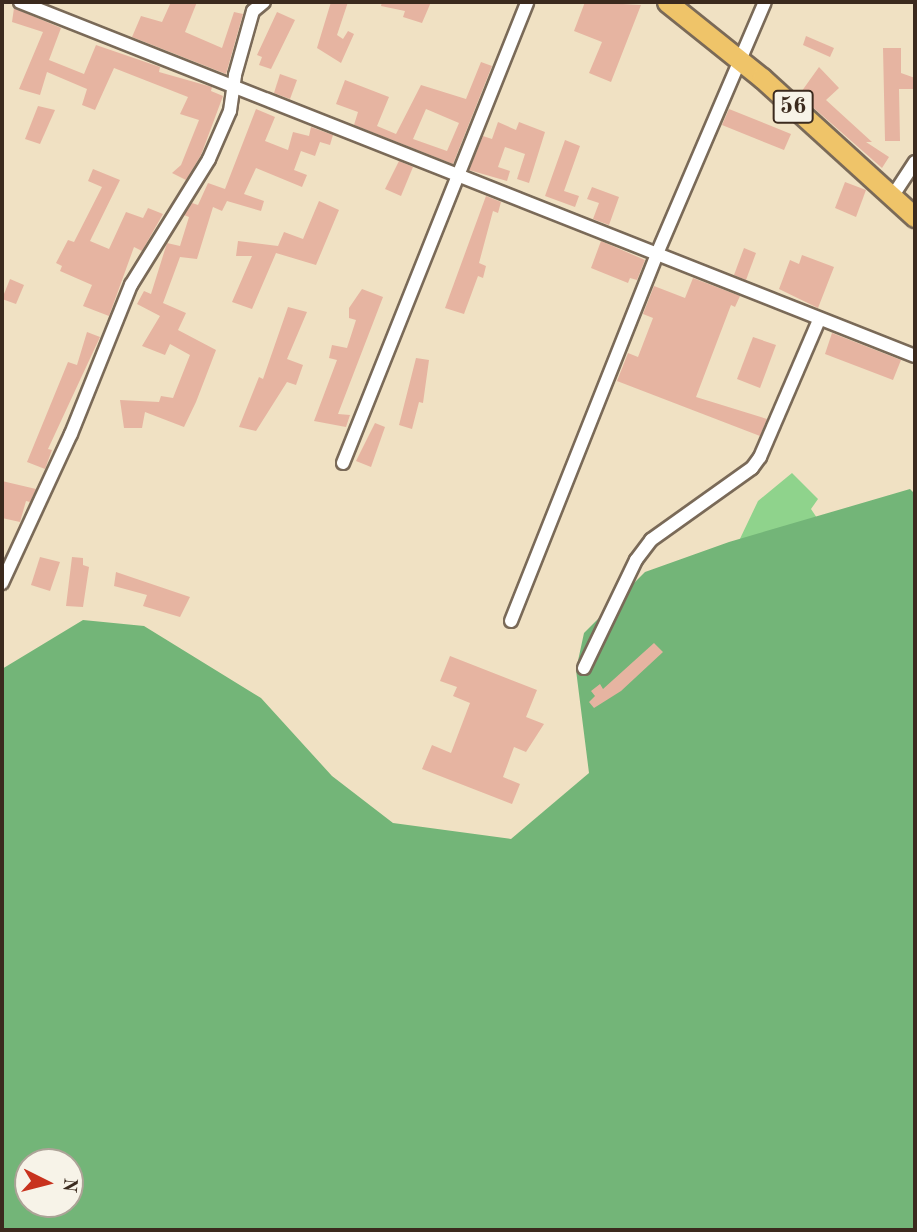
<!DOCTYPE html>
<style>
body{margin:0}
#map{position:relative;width:917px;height:1232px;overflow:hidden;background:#f0e1c3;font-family:"Old Standard TT",serif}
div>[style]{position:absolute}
.green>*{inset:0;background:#8fd38c}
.forest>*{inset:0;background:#73b578}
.building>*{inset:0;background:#e6b4a1}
.roads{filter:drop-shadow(2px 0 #7a6a58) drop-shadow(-2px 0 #7a6a58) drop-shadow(0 2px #7a6a58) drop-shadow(0 -2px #7a6a58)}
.minor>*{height:12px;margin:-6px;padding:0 6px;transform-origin:6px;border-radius:6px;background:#fff}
.trunk>*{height:19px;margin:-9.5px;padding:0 9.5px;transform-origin:9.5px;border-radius:9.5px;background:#efc469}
span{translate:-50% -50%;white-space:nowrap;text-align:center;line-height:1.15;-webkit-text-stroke:7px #f7f3e8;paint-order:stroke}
.shield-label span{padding:2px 5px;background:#f7f3e8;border:2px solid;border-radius:5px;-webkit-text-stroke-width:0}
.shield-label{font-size:23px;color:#3b2a1e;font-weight:700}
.frame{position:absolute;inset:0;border:4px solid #3b2a1e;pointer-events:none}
.north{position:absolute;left:14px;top:1148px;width:70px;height:70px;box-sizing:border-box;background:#f7f3e8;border:2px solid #aca397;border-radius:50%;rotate:96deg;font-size:19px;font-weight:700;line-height:28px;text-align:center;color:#3b2a1e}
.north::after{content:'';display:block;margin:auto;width:24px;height:32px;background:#c8321e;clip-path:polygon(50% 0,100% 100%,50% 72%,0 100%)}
</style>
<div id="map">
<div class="green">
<div style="clip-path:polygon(792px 473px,818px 499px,811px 509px,821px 524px,727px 566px,758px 501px)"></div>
</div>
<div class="forest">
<div style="clip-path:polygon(evenodd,910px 489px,915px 494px,915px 1230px,2px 1230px,2px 669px,83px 620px,144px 626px,261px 698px,332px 776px,393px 823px,511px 839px,589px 773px,576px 670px,584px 633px,645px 572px,729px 542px,910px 489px,28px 1162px,70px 1162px,70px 1204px,28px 1204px,28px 1162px)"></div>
</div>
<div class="building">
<div style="clip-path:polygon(171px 2px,197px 2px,185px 32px,222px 48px,234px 12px,243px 14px,226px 74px,132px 37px,141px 16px,162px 22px)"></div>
<div style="clip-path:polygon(331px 2px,348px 2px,337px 35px,343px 39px,348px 31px,354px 34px,341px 63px,317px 48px)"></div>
<div style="clip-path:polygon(382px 2px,431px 2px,422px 23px,403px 17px,405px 11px,381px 6px)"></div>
<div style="clip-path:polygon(585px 2px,641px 5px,611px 82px,589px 73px,602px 42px,574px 31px)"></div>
<div style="clip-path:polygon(14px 8px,61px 28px,49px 60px,84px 74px,96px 45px,160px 67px,159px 72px,212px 87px,211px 91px,223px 96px,201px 155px,186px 180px,172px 173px,181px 165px,199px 120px,180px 114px,188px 97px,114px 68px,95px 110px,82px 105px,87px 89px,47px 72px,40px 95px,19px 89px,43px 32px,12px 22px)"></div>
<div style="clip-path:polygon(277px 12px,295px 20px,271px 69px,259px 65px,262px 57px,257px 55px)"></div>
<div style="clip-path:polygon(806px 36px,834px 48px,830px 57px,803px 45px)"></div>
<div style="clip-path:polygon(883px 48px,901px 48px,901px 73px,915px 78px,915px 89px,899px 89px,900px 141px,885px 141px)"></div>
<div style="clip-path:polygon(evenodd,481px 62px,492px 66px,453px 164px,354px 125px,358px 112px,336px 104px,345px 80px,389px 97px,377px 126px,396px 134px,421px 85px,466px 99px,481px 62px,426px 109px,459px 123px,447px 151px,413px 139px,426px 109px)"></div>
<div style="clip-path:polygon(819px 67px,839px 88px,826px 100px,872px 142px,866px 142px,889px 157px,882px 168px,799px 95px)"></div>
<div style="clip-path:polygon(280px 74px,297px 80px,290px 99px,274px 93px)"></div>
<div style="clip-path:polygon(38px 106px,55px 110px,40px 144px,25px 139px)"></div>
<div style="clip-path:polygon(256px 109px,275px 117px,265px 141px,288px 150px,293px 132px,309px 136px,311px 127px,333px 135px,330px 145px,320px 142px,315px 156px,301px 151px,294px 170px,307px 175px,302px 187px,256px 168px,244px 194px,264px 201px,261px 211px,227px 201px,222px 211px,213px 207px,197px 259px,180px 257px,163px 303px,186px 313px,178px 330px,216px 350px,196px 402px,184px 427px,145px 412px,142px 428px,124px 428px,120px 400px,159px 402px,161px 396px,173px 398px,190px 355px,170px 344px,165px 355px,142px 346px,160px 316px,137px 304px,144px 291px,151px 294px,167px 243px,180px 246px,189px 217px,184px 215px,192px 203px,198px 205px,208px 183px,225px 189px)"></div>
<div style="clip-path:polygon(729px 109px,791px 134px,784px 150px,722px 125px)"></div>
<div style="clip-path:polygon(498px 122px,516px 130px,519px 122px,545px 132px,529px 183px,517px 179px,525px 154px,505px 147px,498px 167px,510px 171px,507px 181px,469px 170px,483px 136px,492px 139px)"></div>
<div style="clip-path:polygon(565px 140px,580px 146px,564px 191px,579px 196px,575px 207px,545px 196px)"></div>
<div style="clip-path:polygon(399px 161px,413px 167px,401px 196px,385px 189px)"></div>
<div style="clip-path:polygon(93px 169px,120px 180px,90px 241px,109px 249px,126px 212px,143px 218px,148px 208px,163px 214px,142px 251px,134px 247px,109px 316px,83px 306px,92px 285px,60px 271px,62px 266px,56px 263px,68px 240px,74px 242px,102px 187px,88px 181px)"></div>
<div style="clip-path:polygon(845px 182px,866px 190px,856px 217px,835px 208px)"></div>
<div style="clip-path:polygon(592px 187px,619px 197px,609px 225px,593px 219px,599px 203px,587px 199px)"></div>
<div style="clip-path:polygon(486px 196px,501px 202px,498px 213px,493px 211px,479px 263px,486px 266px,483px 278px,478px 276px,464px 314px,445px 308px)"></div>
<div style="clip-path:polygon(319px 201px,339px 210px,316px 265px,276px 253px,252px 309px,232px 302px,252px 256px,236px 256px,238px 241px,278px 246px,284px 232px,303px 239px)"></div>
<div style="clip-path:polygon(601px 241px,645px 260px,637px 280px,630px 278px,628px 283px,591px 268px)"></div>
<div style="clip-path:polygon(744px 248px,756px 253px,746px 280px,734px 275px)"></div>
<div style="clip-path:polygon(802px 255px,834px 267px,818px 308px,779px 289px,790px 260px,799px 264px)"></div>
<div style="clip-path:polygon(693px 278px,740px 296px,735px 307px,731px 305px,696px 397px,767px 419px,760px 436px,617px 381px,628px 353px,638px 357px,653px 318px,643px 314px,654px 286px,685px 298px)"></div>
<div style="clip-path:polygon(10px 279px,24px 285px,16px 304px,2px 299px)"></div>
<div style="clip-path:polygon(362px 289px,383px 297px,338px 414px,350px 415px,346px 427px,314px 421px,337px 360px,329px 358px,332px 345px,347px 348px,356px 320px,349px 318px,349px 308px)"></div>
<div style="clip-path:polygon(288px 307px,307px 312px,287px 359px,303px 365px,296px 385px,287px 382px,256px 431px,239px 427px,259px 377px,263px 379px)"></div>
<div style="clip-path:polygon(87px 332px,100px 337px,48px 449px,52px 450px,45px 469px,27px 462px,68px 362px,77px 365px)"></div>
<div style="clip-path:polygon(832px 333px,901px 360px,893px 380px,825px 354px)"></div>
<div style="clip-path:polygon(753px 337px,776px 345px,760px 388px,737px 379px)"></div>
<div style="clip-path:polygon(416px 358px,429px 360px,423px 403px,419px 402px,412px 429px,399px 425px)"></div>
<div style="clip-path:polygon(375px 423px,385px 427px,371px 467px,356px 461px)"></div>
<div style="clip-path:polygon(2px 481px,36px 489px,30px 502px,26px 501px,20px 522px,2px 518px)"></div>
<div style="clip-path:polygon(40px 557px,60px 562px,50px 591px,31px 585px)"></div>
<div style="clip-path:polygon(72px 557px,83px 558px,83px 565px,89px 567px,83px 607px,66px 606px)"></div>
<div style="clip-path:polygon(116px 572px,190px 597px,180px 617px,143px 606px,147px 595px,114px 586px)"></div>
<div style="clip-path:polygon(654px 643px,663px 652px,621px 691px,594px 708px,589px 702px,595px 696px,591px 691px,600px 684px,603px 689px)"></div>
<div style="clip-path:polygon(450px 656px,537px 690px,526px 717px,544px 724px,526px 752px,514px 747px,503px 777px,520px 784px,512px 804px,422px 769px,432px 745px,451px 753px,470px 703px,453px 696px,457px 687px,440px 681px)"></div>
</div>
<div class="roads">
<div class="minor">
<div style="left:20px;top:2px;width:962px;rotate:21.58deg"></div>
<div style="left:892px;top:197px;width:42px;rotate:-56.7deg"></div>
<div style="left:343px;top:463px;width:496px;rotate:-68.2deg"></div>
<div style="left:2px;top:583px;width:164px;rotate:-65.2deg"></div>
<div style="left:71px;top:434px;width:161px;rotate:-68.1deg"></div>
<div style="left:131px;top:285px;width:148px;rotate:-58.2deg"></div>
<div style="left:209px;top:159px;width:52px;rotate:-66.4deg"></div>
<div style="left:230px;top:111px;width:36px;rotate:-82deg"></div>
<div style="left:235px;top:75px;width:66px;rotate:-74.3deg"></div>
<div style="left:253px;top:11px;width:14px;rotate:-39deg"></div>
<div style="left:511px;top:621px;width:393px;rotate:-68.3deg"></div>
<div style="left:656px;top:256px;width:276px;rotate:-66.8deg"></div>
<div style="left:584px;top:668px;width:120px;rotate:-64.3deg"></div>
<div style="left:636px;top:560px;width:25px;rotate:-53deg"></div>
<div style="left:651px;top:540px;width:124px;rotate:-35.5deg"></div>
<div style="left:752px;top:468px;width:14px;rotate:-54deg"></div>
<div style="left:760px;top:457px;width:149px;rotate:-66.7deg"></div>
</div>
<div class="trunk">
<div style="left:667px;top:2px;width:122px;rotate:38.7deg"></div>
<div style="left:762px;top:78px;width:207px;rotate:42.3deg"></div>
</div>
</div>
<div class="shield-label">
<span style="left:793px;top:107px">56</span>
</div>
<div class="frame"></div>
<div class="north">N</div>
</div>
